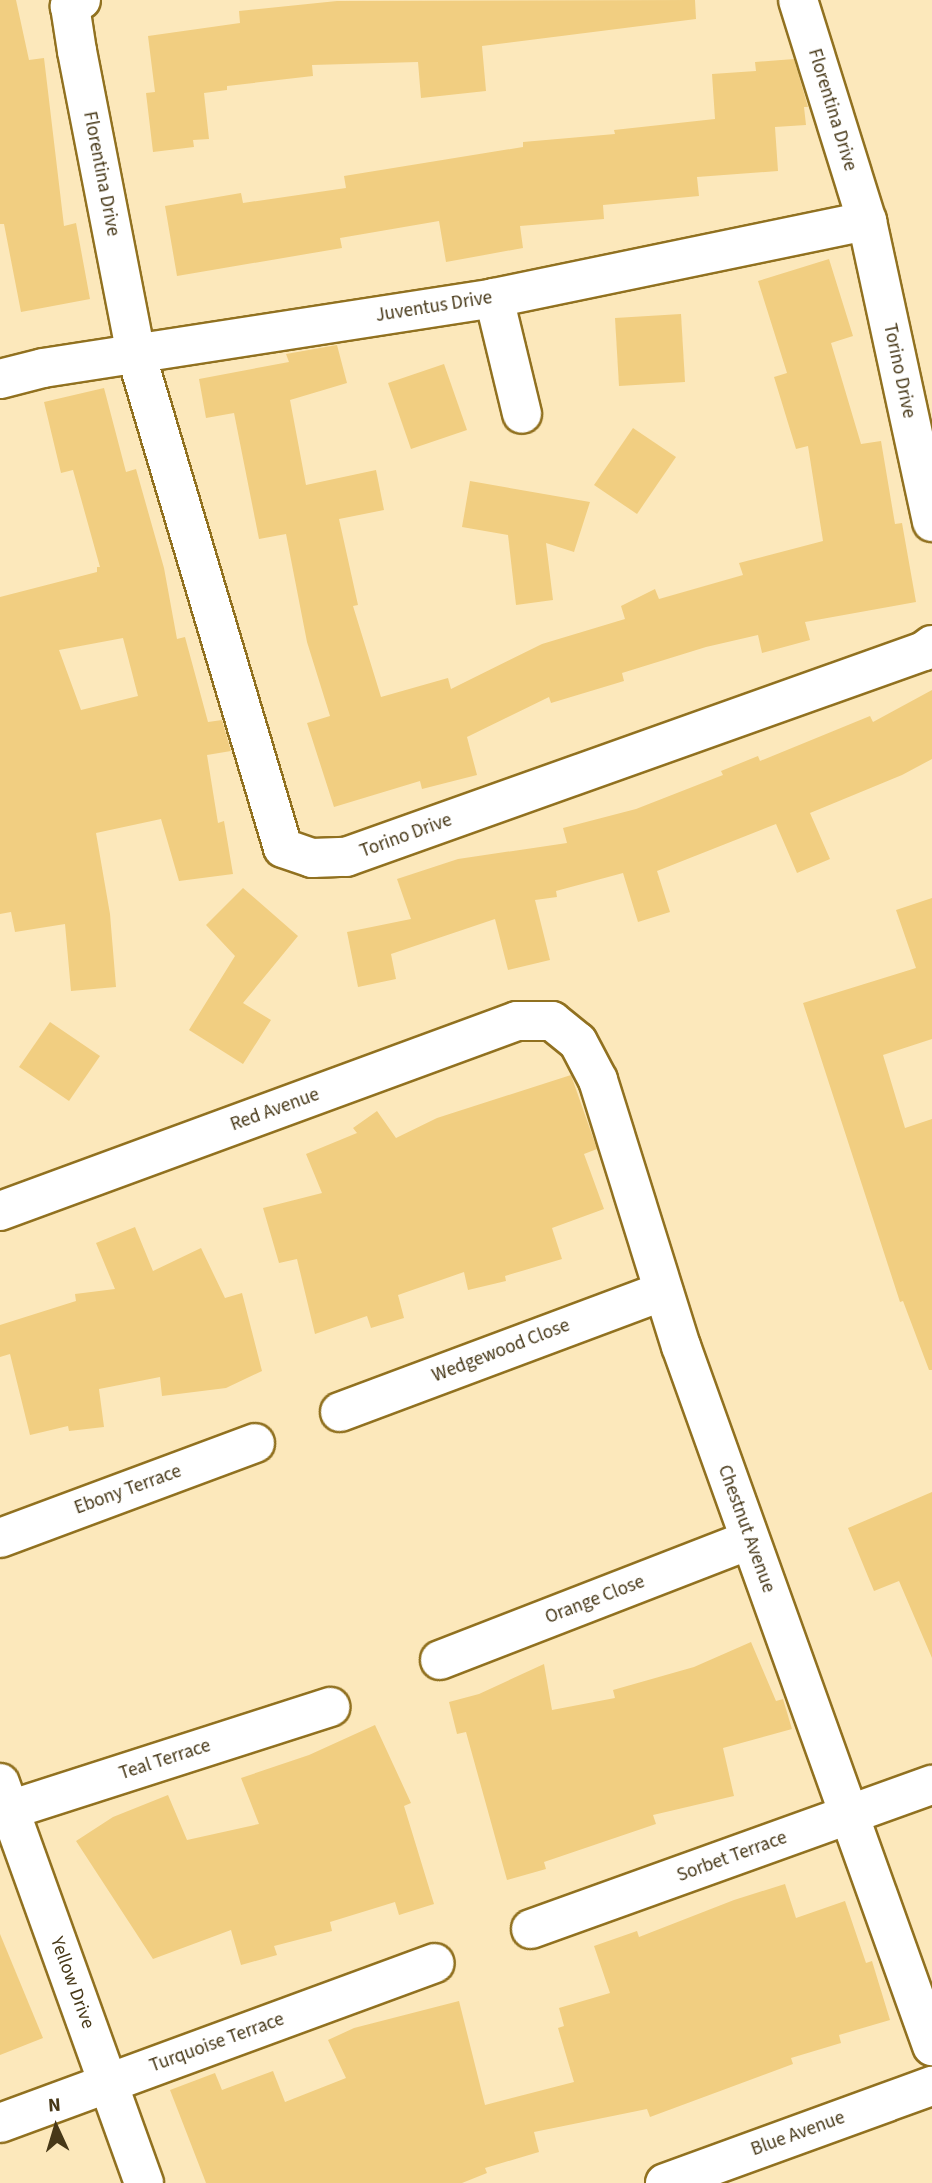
<!DOCTYPE html>
<style>
body{margin:0}
#map{position:relative;width:932px;height:2183px;overflow:hidden;background:#fce8bb;font-family:"Source Sans 3",sans-serif}
div>[style]{position:absolute}
.building>*{inset:0;background:#f1ce81}
.roads{filter:drop-shadow(2px 0 #917120) drop-shadow(-2px 0 #917120) drop-shadow(0 2px #917120) drop-shadow(0 -2px #917120)}
.street>*{height:38px;margin:-19px;padding:0 19px;transform-origin:19px;border-radius:19px;background:#fff}
span{translate:-50% -50%;white-space:nowrap;text-align:center;line-height:1.15;-webkit-text-stroke:6px #fff;paint-order:stroke}
.street-label{font-size:19px;color:#473818}
.north{position:absolute;left:21px;top:2092px;width:70px;height:70px;-webkit-text-stroke:5px #fff;paint-order:stroke;rotate:356deg;font-size:19px;font-weight:700;line-height:28px;text-align:center;color:#473818}
.north::after{content:'';display:block;margin:auto;width:24px;height:32px;background:#473818;clip-path:polygon(50% 0,100% 100%,50% 72%,0 100%)}
</style>
<div id="map">
<div class="building">
<div style="clip-path:polygon(0 0,16px 0,29px 60px,44px 58px,64px 226px,76px 223px,90px 299px,21px 312px,4px 224px,0 224px)"></div>
<div style="clip-path:polygon(695px 0,696px 19px,482px 46px,486px 91px,421px 98px,418px 62px,312px 65px,313px 76px,227px 86px,227px 90px,204px 93px,209px 139px,193px 140px,194px 147px,153px 152px,146px 93px,155px 92px,148px 36px,240px 23px,239px 11px,337px 1px)"></div>
<div style="clip-path:polygon(794px 59px,808px 107px,804px 107px,806px 125px,775px 127px,778px 171px,697px 177px,699px 196px,603px 205px,604px 219px,520px 226px,523px 248px,446px 262px,439px 221px,340px 238px,342px 248px,177px 276px,165px 206px,241px 193px,243px 203px,346px 188px,344px 176px,523px 147px,523px 142px,615px 134px,614px 130px,715px 119px,712px 74px,756px 71px,755px 62px)"></div>
<div style="clip-path:polygon(829px 259px,853px 336px,831px 343px,861px 444px,881px 441px,895px 524px,902px 523px,916px 602px,805px 622px,810px 640px,762px 653px,758px 635px,706px 647px,622px 673px,624px 681px,551px 703px,549px 697px,467px 737px,477px 775px,422px 789px,420px 781px,334px 807px,307px 723px,330px 716px,307px 642px,286px 534px,259px 539px,234px 413px,206px 418px,199px 379px,289px 362px,286px 354px,337px 345px,347px 383px,290px 400px,306px 485px,376px 470px,384px 510px,339px 519px,358px 605px,353px 606px,381px 697px,448px 678px,451px 689px,542px 644px,625px 619px,621px 606px,655px 589px,659px 599px,743px 575px,739px 563px,823px 541px,808px 446px,796px 449px,774px 377px,787px 373px,758px 281px)"></div>
<div style="clip-path:polygon(681px 314px,685px 382px,619px 386px,615px 318px)"></div>
<div style="clip-path:polygon(444px 364px,467px 430px,411px 449px,388px 383px)"></div>
<div style="clip-path:polygon(evenodd,104px 388px,126px 472px,136px 469px,164px 568px,177px 639px,185px 637px,208px 722px,222px 720px,231px 751px,207px 755px,218px 823px,224px 821px,233px 874px,179px 881px,161px 819px,96px 833px,110px 914px,116px 987px,71px 991px,65px 924px,15px 932px,11px 912px,0 914px,0 597px,97px 572px,97px 567px,100px 567px,73px 470px,61px 473px,44px 402px,104px 388px,123px 638px,138px 696px,81px 710px,59px 650px,123px 638px)"></div>
<div style="clip-path:polygon(633px 428px,676px 457px,637px 514px,594px 485px)"></div>
<div style="clip-path:polygon(470px 481px,590px 502px,574px 552px,546px 543px,553px 600px,516px 605px,508px 535px,462px 527px)"></div>
<div style="clip-path:polygon(932px 690px,932px 759px,902px 775px,810px 813px,830px 859px,797px 873px,776px 824px,657px 871px,670px 912px,638px 922px,623px 873px,556px 891px,557px 897px,535px 900px,550px 960px,508px 970px,495px 919px,391px 954px,396px 979px,358px 987px,347px 932px,411px 919px,397px 879px,458px 859px,567px 843px,563px 828px,636px 809px,723px 775px,721px 771px,758px 756px,760px 761px,870px 716px,873px 722px)"></div>
<div style="clip-path:polygon(243px 888px,298px 936px,243px 1003px,271px 1020px,243px 1064px,189px 1030px,235px 956px,206px 925px)"></div>
<div style="clip-path:polygon(932px 898px,932px 1039px,883px 1055px,905px 1128px,932px 1119px,932px 1370px,929px 1370px,903px 1301px,900px 1302px,803px 1003px,916px 968px,896px 910px)"></div>
<div style="clip-path:polygon(50px 1022px,100px 1056px,69px 1101px,19px 1067px)"></div>
<div style="clip-path:polygon(571px 1075px,597px 1149px,584px 1154px,604px 1209px,552px 1228px,562px 1259px,505px 1276px,506px 1281px,468px 1290px,464px 1272px,398px 1295px,404px 1318px,371px 1328px,367px 1316px,315px 1334px,297px 1259px,279px 1263px,263px 1208px,322px 1193px,306px 1154px,357px 1133px,353px 1128px,377px 1111px,396px 1138px,437px 1118px)"></div>
<div style="clip-path:polygon(135px 1227px,153px 1271px,201px 1248px,225px 1298px,242px 1293px,262px 1371px,226px 1388px,162px 1396px,160px 1377px,99px 1389px,104px 1427px,69px 1431px,68px 1426px,30px 1435px,10px 1354px,0 1357px,0 1325px,76px 1301px,75px 1294px,115px 1289px,96px 1243px)"></div>
<div style="clip-path:polygon(932px 1492px,932px 1658px,899px 1581px,874px 1591px,848px 1528px)"></div>
<div style="clip-path:polygon(751px 1642px,776px 1701px,783px 1699px,792px 1729px,723px 1748px,734px 1796px,653px 1815px,656px 1824px,544px 1862px,546px 1869px,507px 1880px,466px 1732px,457px 1734px,449px 1702px,479px 1694px,544px 1664px,552px 1710px,615px 1698px,613px 1690px,694px 1667px)"></div>
<div style="clip-path:polygon(375px 1725px,411px 1803px,404px 1806px,434px 1904px,399px 1915px,395px 1902px,330px 1922px,332px 1931px,274px 1946px,277px 1955px,241px 1965px,231px 1930px,153px 1959px,76px 1841px,113px 1817px,168px 1795px,187px 1840px,259px 1824px,241px 1778px,309px 1755px)"></div>
<div style="clip-path:polygon(785px 1884px,796px 1918px,845px 1901px,866px 1963px,872px 1961px,890px 2020px,839px 2035px,841px 2043px,791px 2058px,793px 2064px,650px 2117px,647px 2109px,534px 2132px,539px 2152px,485px 2168px,487px 2173px,462px 2183px,206px 2183px,170px 2090px,215px 2073px,222px 2090px,273px 2071px,285px 2102px,346px 2078px,328px 2040px,354px 2028px,459px 2001px,485px 2105px,574px 2082px,558px 2028px,564px 2026px,559px 2008px,610px 1993px,594px 1946px,637px 1931px,639px 1937px,734px 1900px)"></div>
<div style="clip-path:polygon(0 1934px,43px 2038px,0 2055px)"></div>
</div>
<div class="roads">
<div class="street">
<div style="left:81px;top:0;width:13px;rotate:151deg"></div>
<div style="left:70px;top:6px;width:46px;rotate:81.2deg"></div>
<div style="left:77px;top:51px;width:309px;rotate:79deg"></div>
<div style="left:136px;top:354px;width:515px;rotate:73.43deg"></div>
<div style="left:283px;top:848px;width:31px;rotate:19deg"></div>
<div style="left:312px;top:858px;width:34px;rotate:-2deg"></div>
<div style="left:346px;top:857px;width:614px;rotate:-19.62deg"></div>
<div style="left:924px;top:651px;width:10px;rotate:-37deg"></div>
<div style="left:798px;top:0;width:232px;rotate:72.7deg"></div>
<div style="left:867px;top:221px;width:308px;rotate:77.8deg"></div>
<div style="left:494px;top:298px;width:119px;rotate:76.4deg"></div>
<div style="left:0;top:379px;width:44px;rotate:-14.3deg"></div>
<div style="left:43px;top:368px;width:456px;rotate:-8.8deg"></div>
<div style="left:494px;top:298px;width:381px;rotate:-11.7deg"></div>
<div style="left:0;top:1211px;width:551px;rotate:-20.18deg"></div>
<div style="left:517px;top:1021px;width:35px"></div>
<div style="left:552px;top:1021px;width:33px;rotate:39deg"></div>
<div style="left:578px;top:1042px;width:43px;rotate:62.2deg"></div>
<div style="left:598px;top:1080px;width:279px;rotate:72.7deg"></div>
<div style="left:681px;top:1346px;width:744px;rotate:70.27deg"></div>
<div style="left:340px;top:1412px;width:345px;rotate:-20.5deg"></div>
<div style="left:0;top:1538px;width:272px;rotate:-20.4deg"></div>
<div style="left:440px;top:1660px;width:332px;rotate:-21.2deg"></div>
<div style="left:0;top:1783px;width:425px;rotate:70.2deg"></div>
<div style="left:0;top:1813px;width:347px;rotate:-17.8deg"></div>
<div style="left:531px;top:1929px;width:426px;rotate:-19.8deg"></div>
<div style="left:0;top:2123px;width:463px;rotate:-20.2deg"></div>
<div style="left:665px;top:2183px;width:284px;rotate:-20deg"></div>
</div>
</div>
<div class="street-label">
<span style="left:832px;top:110px;rotate:73deg">Florentina Drive</span>
<span style="left:101px;top:174px;rotate:79deg">Florentina Drive</span>
<span style="left:434px;top:307px;rotate:-9deg">Juventus Drive</span>
<span style="left:899px;top:371px;rotate:78deg">Torino Drive</span>
<span style="left:406px;top:836px;rotate:-20deg">Torino Drive</span>
<span style="left:275px;top:1110px;rotate:-20deg">Red Avenue</span>
<span style="left:501px;top:1351px;rotate:-21deg">Wedgewood Close</span>
<span style="left:128px;top:1490px;rotate:-20deg">Ebony Terrace</span>
<span style="left:746px;top:1529px;rotate:70deg">Chestnut Avenue</span>
<span style="left:595px;top:1600px;rotate:-21deg">Orange Close</span>
<span style="left:165px;top:1760px;rotate:-18deg">Teal Terrace</span>
<span style="left:732px;top:1857px;rotate:-20deg">Sorbet Terrace</span>
<span style="left:72px;top:1983px;rotate:70deg">Yellow Drive</span>
<span style="left:217px;top:2043px;rotate:-20deg">Turquoise Terrace</span>
<span style="left:798px;top:2134px;rotate:-20deg">Blue Avenue</span>
</div>
<div class="north">N</div>
</div>
